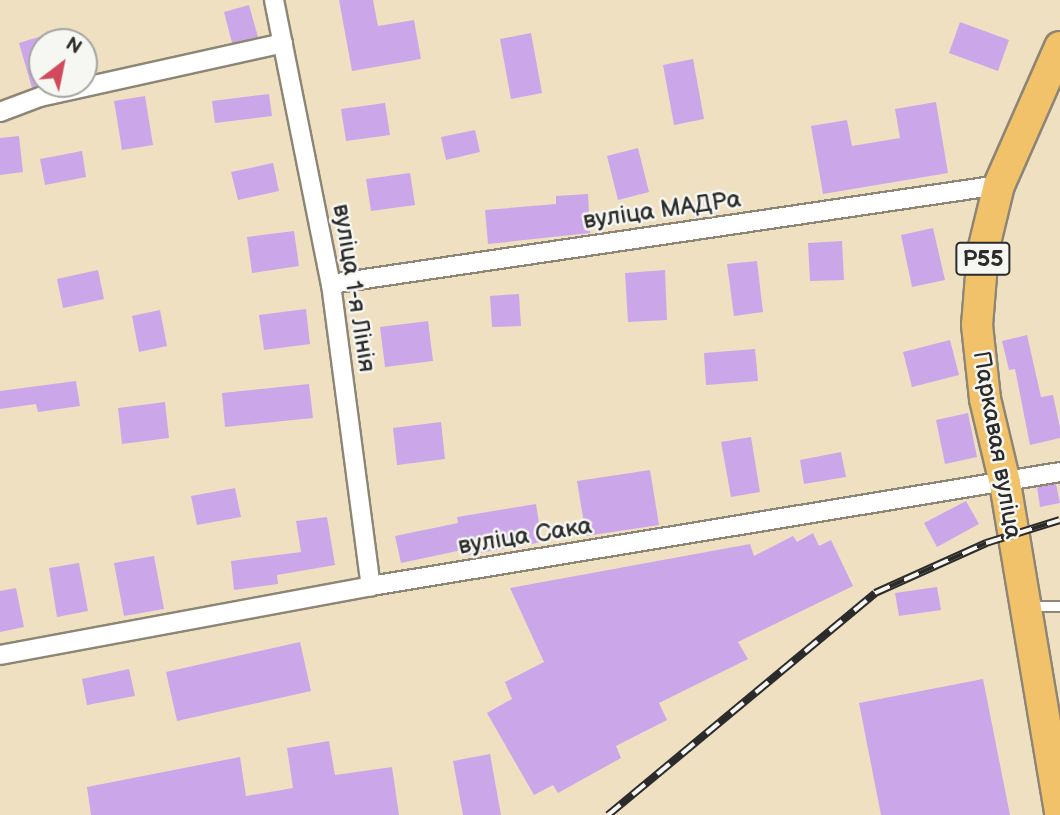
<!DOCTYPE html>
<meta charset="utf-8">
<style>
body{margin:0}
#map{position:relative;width:1060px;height:815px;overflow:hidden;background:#efe0c2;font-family:"Balsamiq Sans",sans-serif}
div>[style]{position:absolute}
.building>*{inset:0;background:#cba7ea}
.roads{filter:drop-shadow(2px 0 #8d8676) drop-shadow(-2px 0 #8d8676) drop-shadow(0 2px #8d8676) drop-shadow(0 -2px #8d8676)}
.lane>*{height:9px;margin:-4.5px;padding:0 4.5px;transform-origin:4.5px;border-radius:4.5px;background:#fff}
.street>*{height:18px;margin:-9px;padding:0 9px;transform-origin:9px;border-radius:9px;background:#fff}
.primary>*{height:30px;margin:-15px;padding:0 15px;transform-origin:15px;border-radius:15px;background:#f2c26a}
.rail>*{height:8px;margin-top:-4px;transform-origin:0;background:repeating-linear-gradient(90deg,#f6f6f2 0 16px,#2b2b2b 0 32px);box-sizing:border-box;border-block:2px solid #2b2b2b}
span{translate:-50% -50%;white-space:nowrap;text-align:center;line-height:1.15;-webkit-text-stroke:5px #f6f6f2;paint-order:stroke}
.shield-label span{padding:2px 5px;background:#f6f6f2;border:2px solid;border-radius:5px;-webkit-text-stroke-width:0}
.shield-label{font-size:23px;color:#2b2b2b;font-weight:700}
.street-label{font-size:24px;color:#2b2b2b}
.north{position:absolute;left:28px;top:28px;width:70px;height:70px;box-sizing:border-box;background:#f6f6f2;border:2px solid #a5a5a2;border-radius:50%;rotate:32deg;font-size:19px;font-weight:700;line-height:28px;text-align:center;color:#2b2b2b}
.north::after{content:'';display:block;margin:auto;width:24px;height:32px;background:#d1495b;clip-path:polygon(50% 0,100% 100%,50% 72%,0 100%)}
</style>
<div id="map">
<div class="building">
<div style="clip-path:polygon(339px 0,373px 0,378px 26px,414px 20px,421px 59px,352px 71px)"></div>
<div style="clip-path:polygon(249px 5px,258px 37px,232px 43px,224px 12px)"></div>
<div style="clip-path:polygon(960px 22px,1009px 40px,998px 71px,949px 53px)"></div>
<div style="clip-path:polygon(531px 33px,542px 93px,511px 99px,500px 39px)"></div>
<div style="clip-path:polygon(42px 36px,42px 85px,32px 88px,19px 43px)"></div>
<div style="clip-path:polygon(693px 59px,704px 119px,674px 125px,663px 65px)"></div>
<div style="clip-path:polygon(269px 94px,272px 116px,215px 123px,212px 101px)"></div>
<div style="clip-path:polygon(145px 96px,153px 145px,122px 150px,114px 101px)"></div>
<div style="clip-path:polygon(936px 102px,948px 173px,823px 194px,811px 126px,847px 120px,852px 146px,900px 138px,895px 109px)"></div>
<div style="clip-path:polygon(385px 103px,390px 135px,346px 141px,341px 109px)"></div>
<div style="clip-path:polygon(475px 130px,480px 152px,446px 160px,441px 137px)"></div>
<div style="clip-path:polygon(19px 136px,23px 172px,0 175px,0 138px)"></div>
<div style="clip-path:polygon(638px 148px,649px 192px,618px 200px,607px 156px)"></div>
<div style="clip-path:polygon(82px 151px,86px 177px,45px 185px,40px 159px)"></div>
<div style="clip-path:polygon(273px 163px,279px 191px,238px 200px,231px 172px)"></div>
<div style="clip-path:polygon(410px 173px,415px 205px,371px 211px,366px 179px)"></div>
<div style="clip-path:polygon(588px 194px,590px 233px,488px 244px,485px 210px,556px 204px,556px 196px)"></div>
<div style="clip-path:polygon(933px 228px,945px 280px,912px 287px,901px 235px)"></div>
<div style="clip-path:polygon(294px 231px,299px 266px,252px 273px,247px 237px)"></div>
<div style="clip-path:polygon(842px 241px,844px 280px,810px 281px,808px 243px)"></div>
<div style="clip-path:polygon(757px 261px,763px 312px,734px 316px,727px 264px)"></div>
<div style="clip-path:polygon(98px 270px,104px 299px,63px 308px,57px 279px)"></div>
<div style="clip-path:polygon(665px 270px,667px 320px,628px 322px,625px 273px)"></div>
<div style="clip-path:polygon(519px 294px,521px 326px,492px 327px,490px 296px)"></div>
<div style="clip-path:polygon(306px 309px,310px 344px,264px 350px,259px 315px)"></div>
<div style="clip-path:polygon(160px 310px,167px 346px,139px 352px,132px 316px)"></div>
<div style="clip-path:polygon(428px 321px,433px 361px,385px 367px,380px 327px)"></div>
<div style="clip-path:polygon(1027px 335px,1041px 397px,1053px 395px,1060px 428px,1060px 438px,1030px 445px,1015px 369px,1009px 370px,1002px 341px)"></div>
<div style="clip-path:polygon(950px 340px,959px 375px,912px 387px,903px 352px)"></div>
<div style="clip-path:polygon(755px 349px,758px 381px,706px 385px,704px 353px)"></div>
<div style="clip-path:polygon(76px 381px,80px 406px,38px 412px,36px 404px,0 409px,0 391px)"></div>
<div style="clip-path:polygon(309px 384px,313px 418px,225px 427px,222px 393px)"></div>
<div style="clip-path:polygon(165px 402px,169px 438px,122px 444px,118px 408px)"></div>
<div style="clip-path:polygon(968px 413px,977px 457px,945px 464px,936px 420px)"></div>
<div style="clip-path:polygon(441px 422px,445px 459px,397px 465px,393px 428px)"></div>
<div style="clip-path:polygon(751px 437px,760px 492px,731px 497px,721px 442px)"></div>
<div style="clip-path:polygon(841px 452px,846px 477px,804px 484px,800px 460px)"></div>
<div style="clip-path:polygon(650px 470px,659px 525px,586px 536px,577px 481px)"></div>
<div style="clip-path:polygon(1056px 484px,1060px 503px,1040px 507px,1037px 487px)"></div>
<div style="clip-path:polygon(235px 488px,241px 517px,197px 525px,191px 496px)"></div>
<div style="clip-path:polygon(966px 501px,979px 524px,937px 547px,924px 523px)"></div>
<div style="clip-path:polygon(536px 504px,542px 542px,463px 556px,462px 550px,401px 563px,395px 536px,458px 523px,457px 517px)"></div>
<div style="clip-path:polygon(327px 517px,335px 565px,277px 575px,278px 584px,234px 590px,231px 561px,301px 552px,296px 521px)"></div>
<div style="clip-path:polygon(813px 533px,819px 546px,831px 540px,853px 586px,738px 642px,748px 659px,659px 703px,667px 720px,616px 746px,621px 758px,558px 793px,553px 785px,534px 795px,487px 713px,512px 699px,505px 682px,544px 662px,510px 588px,750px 544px,754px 556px,793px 536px,797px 542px)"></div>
<div style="clip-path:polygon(154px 556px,164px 609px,124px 616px,114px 563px)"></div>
<div style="clip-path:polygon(79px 563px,88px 611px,57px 617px,49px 568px)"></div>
<div style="clip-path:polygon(937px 587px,941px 610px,899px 616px,895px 593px)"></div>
<div style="clip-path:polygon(16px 588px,24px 627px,0 632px,0 591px)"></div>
<div style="clip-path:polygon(300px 642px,311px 691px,177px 721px,166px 672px)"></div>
<div style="clip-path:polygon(129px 669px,135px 696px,87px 705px,82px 679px)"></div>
<div style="clip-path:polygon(983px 679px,1010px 815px,881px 815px,859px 703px)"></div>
<div style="clip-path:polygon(329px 741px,335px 775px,392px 767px,399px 815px,91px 815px,87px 787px,240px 757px,246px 796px,293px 788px,287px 748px)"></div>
<div style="clip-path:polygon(490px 754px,501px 815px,463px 815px,453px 761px)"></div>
</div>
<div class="roads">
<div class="lane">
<div style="left:1030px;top:606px;width:30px"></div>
</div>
<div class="street">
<div style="left:274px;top:0;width:290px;rotate:78.7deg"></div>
<div style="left:331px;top:284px;width:305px;rotate:82.5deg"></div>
<div style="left:0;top:112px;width:43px;rotate:-20.6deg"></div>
<div style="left:40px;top:97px;width:249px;rotate:-12.5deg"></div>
<div style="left:331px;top:284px;width:675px;rotate:-8.43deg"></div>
<div style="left:0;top:655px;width:377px;rotate:-10.5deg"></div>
<div style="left:371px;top:586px;width:698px;rotate:-9.39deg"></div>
</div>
<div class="primary">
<div style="left:1060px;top:47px;width:151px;rotate:113.8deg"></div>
<div style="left:999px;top:185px;width:68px;rotate:103.6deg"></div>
<div style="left:983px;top:251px;width:74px;rotate:94.6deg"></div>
<div style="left:977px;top:325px;width:74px;rotate:83.8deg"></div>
<div style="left:985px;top:399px;width:86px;rotate:76.6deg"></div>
<div style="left:1005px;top:483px;width:334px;rotate:80.5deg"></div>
</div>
</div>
<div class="rail">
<div style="left:608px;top:815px;width:347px;rotate:-39.7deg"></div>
<div style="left:875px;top:593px;width:122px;rotate:-24.2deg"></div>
<div style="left:986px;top:543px;width:77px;rotate:-17.3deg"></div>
</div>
<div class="shield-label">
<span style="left:983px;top:259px">Р55</span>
</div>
<div class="street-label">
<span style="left:662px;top:210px;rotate:-8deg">вуліца МАДРа</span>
<span style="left:354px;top:288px;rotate:81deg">вуліца 1-я Лінія</span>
<span style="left:997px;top:445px;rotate:80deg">Паркавая вуліца</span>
<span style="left:525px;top:536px;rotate:-9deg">вуліца Сака</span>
</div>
<div class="north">N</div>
</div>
